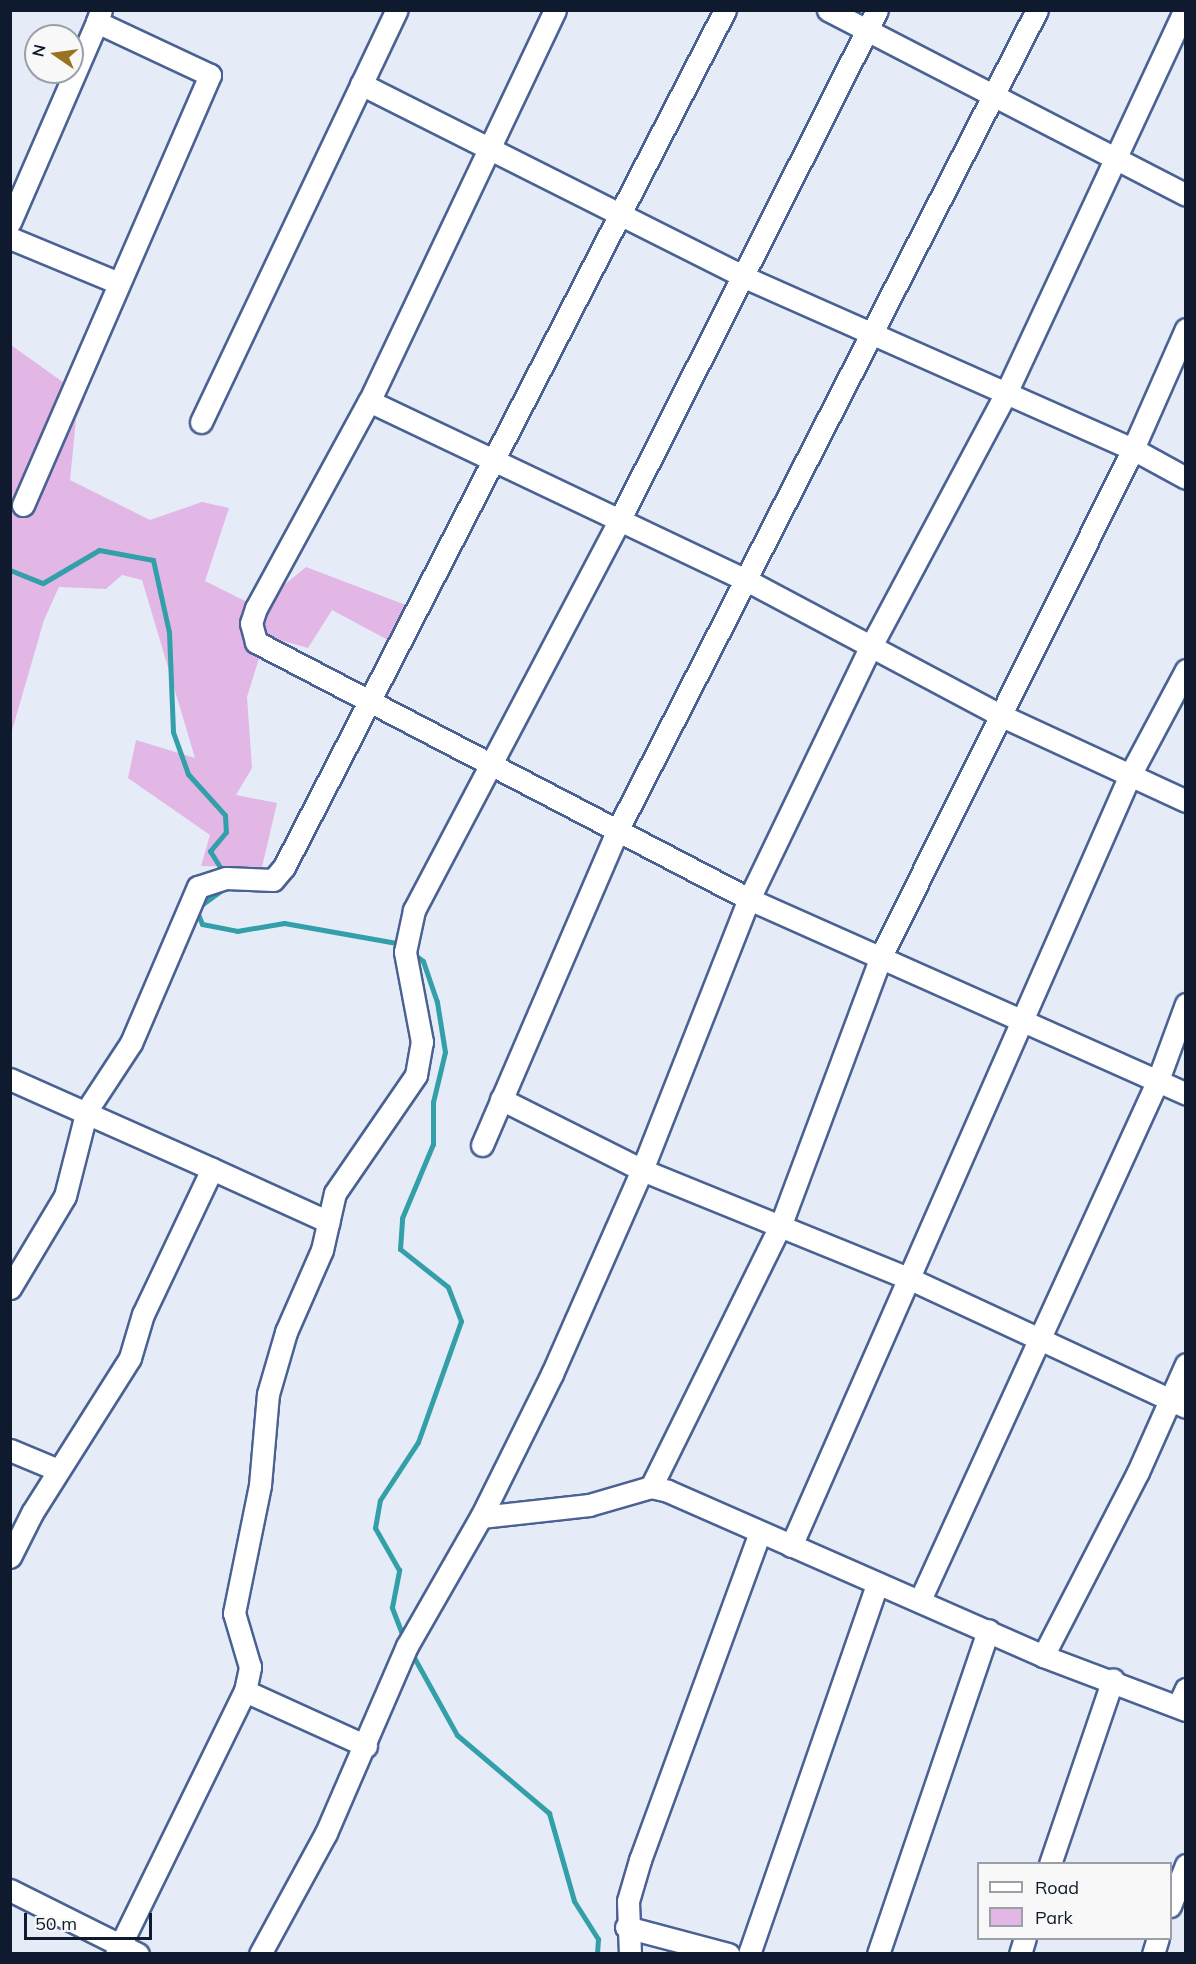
<!DOCTYPE html>
<style>
body{margin:0}
#map{position:relative;width:1196px;height:1964px;overflow:hidden;background:#e5ebf7;font-family:Mulish,sans-serif}
div>[style]{position:absolute}
.green>*{inset:0;background:#e2b7e5}
.stream>*{height:5px;margin:-2.5px;padding:0 2.5px;transform-origin:2.5px;border-radius:2.5px;background:#339fa9}
.roads{filter:drop-shadow(2px 0 #4a6293) drop-shadow(-2px 0 #4a6293) drop-shadow(0 2px #4a6293) drop-shadow(0 -2px #4a6293)}
.street>*{height:21px;margin:-10.5px;padding:0 10.5px;transform-origin:10.5px;border-radius:10.5px;background:#fff}
span{translate:-50% -50%;white-space:nowrap;text-align:center;line-height:1.15;-webkit-text-stroke:4.5px #f8f8f8;paint-order:stroke}
.frame{position:absolute;inset:0;border:12px solid #101a2e;pointer-events:none}
.legend{position:absolute;left:977px;top:1862px;width:195px;height:78px;box-sizing:border-box;background:#f8f8f8;border:2px solid #9b9fa7;margin:0;padding:8px 10px;list-style:none;font-size:18px;color:#101a2e}
.legend li{display:flex;align-items:center;gap:12px;height:30px}
.legend b{width:30px;border:2px solid #9b9fa7}
.north{position:absolute;left:24px;top:24px;width:60px;height:60px;box-sizing:border-box;background:#f8f8f8;border:2px solid #9b9fa7;border-radius:50%;rotate:283deg;font-size:16px;font-weight:700;line-height:24px;text-align:center;color:#101a2e}
.north::after{content:'';display:block;margin:auto;width:21px;height:27px;background:#99741f;clip-path:polygon(50% 0,100% 100%,50% 72%,0 100%)}
.scale{position:absolute;left:24px;top:1913px;width:128px;height:27px;box-sizing:border-box;border:3px solid #101a2e;border-top:0;padding-left:8px;font-size:18px;line-height:21px;white-space:nowrap;color:#101a2e;-webkit-text-stroke:4px #f8f8f8;paint-order:stroke}
</style>
<div id="map">
<div class="green">
<div style="clip-path:polygon(11px 345px,85px 398px,76px 419px,70px 480px,150px 520px,202px 502px,229px 508px,205px 581px,257px 607px,306px 567px,411px 607px,388px 640px,332px 610px,308px 648px,266px 636px,247px 697px,252px 768px,236px 795px,277px 803px,262px 867px,201px 866px,210px 835px,128px 778px,136px 740px,195px 758px,142px 580px,122px 575px,106px 589px,59px 587px,44px 620px,11px 734px)"></div>
</div>
<div class="stream">
<div style="left:10px;top:570px;width:35px;rotate:22deg"></div>
<div style="left:43px;top:583px;width:65px;rotate:-30.5deg"></div>
<div style="left:99px;top:550px;width:55px;rotate:10.5deg"></div>
<div style="left:153px;top:560px;width:74px;rotate:77.5deg"></div>
<div style="left:169px;top:632px;width:100px;rotate:87.7deg"></div>
<div style="left:173px;top:732px;width:45px;rotate:70.3deg"></div>
<div style="left:188px;top:774px;width:55px;rotate:47.9deg"></div>
<div style="left:225px;top:815px;width:17px;rotate:87deg"></div>
<div style="left:226px;top:832px;width:25px;rotate:130deg"></div>
<div style="left:210px;top:851px;width:26px;rotate:58deg"></div>
<div style="left:226px;top:887px;width:37px;rotate:144deg"></div>
<div style="left:196px;top:909px;width:16px;rotate:68deg"></div>
<div style="left:202px;top:924px;width:36px;rotate:11deg"></div>
<div style="left:237px;top:931px;width:48px;rotate:-9.7deg"></div>
<div style="left:284px;top:923px;width:120px;rotate:10.1deg"></div>
<div style="left:404px;top:1639px;width:34px;rotate:-111deg"></div>
<div style="left:392px;top:1607px;width:38px;rotate:-79deg"></div>
<div style="left:399px;top:1570px;width:48px;rotate:-119.7deg"></div>
<div style="left:375px;top:1528px;width:28px;rotate:-80deg"></div>
<div style="left:380px;top:1500px;width:69px;rotate:-56.8deg"></div>
<div style="left:418px;top:1442px;width:128px;rotate:-70.4deg"></div>
<div style="left:461px;top:1321px;width:36px;rotate:-111deg"></div>
<div style="left:448px;top:1287px;width:61px;rotate:-141.6deg"></div>
<div style="left:400px;top:1249px;width:31px;rotate:-86deg"></div>
<div style="left:402px;top:1218px;width:80px;rotate:-67.3deg"></div>
<div style="left:433px;top:1144px;width:42px;rotate:-90deg"></div>
<div style="left:433px;top:1102px;width:51px;rotate:-76.5deg"></div>
<div style="left:445px;top:1052px;width:51px;rotate:-99.1deg"></div>
<div style="left:437px;top:1002px;width:43px;rotate:-108.9deg"></div>
<div style="left:423px;top:961px;width:15px;rotate:-143deg"></div>
<div style="left:411px;top:1652px;width:95px;rotate:61deg"></div>
<div style="left:457px;top:1735px;width:121px;rotate:40.3deg"></div>
<div style="left:549px;top:1813px;width:91px;rotate:74.1deg"></div>
<div style="left:574px;top:1901px;width:45px;rotate:57.7deg"></div>
<div style="left:598px;top:1939px;width:15px;rotate:94deg"></div>
</div>
<div class="roads">
<div class="street">
<div style="left:555px;top:10px;width:433px;rotate:115.4deg"></div>
<div style="left:369px;top:401px;width:236px;rotate:118.6deg"></div>
<div style="left:256px;top:608px;width:16px;rotate:108deg"></div>
<div style="left:251px;top:623px;width:20px;rotate:75deg"></div>
<div style="left:256px;top:642px;width:556px;rotate:27.53deg"></div>
<div style="left:749px;top:899px;width:479px;rotate:24deg"></div>
<div style="left:828px;top:10px;width:403px;rotate:27.3deg"></div>
<div style="left:361px;top:84px;width:427px;rotate:26.7deg"></div>
<div style="left:742px;top:276px;width:428px;rotate:23.9deg"></div>
<div style="left:1133px;top:449px;width:60px;rotate:28.7deg"></div>
<div style="left:10px;top:222px;width:218px;rotate:-66.5deg"></div>
<div style="left:10px;top:238px;width:115px;rotate:22.5deg"></div>
<div style="left:369px;top:401px;width:420px;rotate:25.4deg"></div>
<div style="left:748px;top:581px;width:285px;rotate:28deg"></div>
<div style="left:1000px;top:715px;width:205px;rotate:24.8deg"></div>
<div style="left:201px;top:422px;width:456px;rotate:-64.6deg"></div>
<div style="left:23px;top:505px;width:469px;rotate:-66.5deg"></div>
<div style="left:210px;top:75px;width:125px;rotate:-154.9deg"></div>
<div style="left:97px;top:22px;width:13px;rotate:-72deg"></div>
<div style="left:10px;top:1079px;width:221px;rotate:24deg"></div>
<div style="left:212px;top:1169px;width:161px;rotate:115.4deg"></div>
<div style="left:143px;top:1314px;width:46px;rotate:106.5deg"></div>
<div style="left:130px;top:1358px;width:183px;rotate:122.3deg"></div>
<div style="left:32px;top:1513px;width:49px;rotate:116.6deg"></div>
<div style="left:501px;top:1099px;width:158px;rotate:26.7deg"></div>
<div style="left:642px;top:1170px;width:287px;rotate:22.1deg"></div>
<div style="left:908px;top:1278px;width:306px;rotate:24.9deg"></div>
<div style="left:482px;top:1145px;width:342px;rotate:-66.7deg"></div>
<div style="left:617px;top:831px;width:922px;rotate:-62.91deg"></div>
<div style="left:212px;top:1169px;width:128px;rotate:24.4deg"></div>
<div style="left:10px;top:1288px;width:107px;rotate:-59.1deg"></div>
<div style="left:65px;top:1196px;width:89px;rotate:-75.7deg"></div>
<div style="left:87px;top:1110px;width:80px;rotate:-56.7deg"></div>
<div style="left:131px;top:1043px;width:170px;rotate:-66.8deg"></div>
<div style="left:198px;top:887px;width:29px;rotate:-18deg"></div>
<div style="left:226px;top:878px;width:47px;rotate:2.4deg"></div>
<div style="left:273px;top:880px;width:17px;rotate:-50deg"></div>
<div style="left:284px;top:867px;width:964px;rotate:-62.77deg"></div>
<div style="left:10px;top:1450px;width:52px;rotate:22.6deg"></div>
<div style="left:651px;top:1487px;width:293px;rotate:-63.7deg"></div>
<div style="left:781px;top:1224px;width:286px;rotate:-69.5deg"></div>
<div style="left:881px;top:956px;width:566px;rotate:-63.57deg"></div>
<div style="left:1133px;top:449px;width:131px;rotate:-66.2deg"></div>
<div style="left:481px;top:1517px;width:109px;rotate:-6.3deg"></div>
<div style="left:589px;top:1505px;width:65px;rotate:-16.2deg"></div>
<div style="left:651px;top:1487px;width:17px;rotate:13deg"></div>
<div style="left:668px;top:1491px;width:410px;rotate:23.7deg"></div>
<div style="left:1043px;top:1656px;width:153px;rotate:20.7deg"></div>
<div style="left:791px;top:1546px;width:842px;rotate:-66.27deg"></div>
<div style="left:1130px;top:775px;width:119px;rotate:-61.9deg"></div>
<div style="left:920px;top:1600px;width:572px;rotate:-65.41deg"></div>
<div style="left:1158px;top:1080px;width:81px;rotate:-69.8deg"></div>
<div style="left:1043px;top:1656px;width:207px;rotate:-62.7deg"></div>
<div style="left:1138px;top:1472px;width:118px;rotate:-66deg"></div>
<div style="left:245px;top:1691px;width:133px;rotate:24.4deg"></div>
<div style="left:1178px;top:1706px;width:19px;rotate:-65deg"></div>
<div style="left:1050px;top:1864px;width:195px;rotate:-71.2deg"></div>
<div style="left:10px;top:1890px;width:143px;rotate:26.6deg"></div>
<div style="left:1170px;top:1906px;width:44px;rotate:-68.7deg"></div>
<div style="left:626px;top:1927px;width:106px;rotate:14.8deg"></div>
<div style="left:116px;top:1954px;width:293px;rotate:-63.9deg"></div>
<div style="left:245px;top:1691px;width:25px;rotate:-78deg"></div>
<div style="left:250px;top:1667px;width:56px;rotate:-106.5deg"></div>
<div style="left:234px;top:1613px;width:131px;rotate:-78.5deg"></div>
<div style="left:260px;top:1485px;width:91px;rotate:-85deg"></div>
<div style="left:268px;top:1394px;width:65px;rotate:-73.8deg"></div>
<div style="left:286px;top:1332px;width:90px;rotate:-66.3deg"></div>
<div style="left:322px;top:1250px;width:58px;rotate:-77.2deg"></div>
<div style="left:335px;top:1193px;width:143px;rotate:-55.5deg"></div>
<div style="left:416px;top:1075px;width:34px;rotate:-80deg"></div>
<div style="left:422px;top:1042px;width:92px;rotate:-100.7deg"></div>
<div style="left:405px;top:952px;width:43px;rotate:-77.9deg"></div>
<div style="left:414px;top:910px;width:440px;rotate:-62.2deg"></div>
<div style="left:619px;top:521px;width:572px;rotate:-63.21deg"></div>
<div style="left:260px;top:1954px;width:138px;rotate:-61.4deg"></div>
<div style="left:326px;top:1833px;width:204px;rotate:-66.6deg"></div>
<div style="left:407px;top:1646px;width:149px;rotate:-60.2deg"></div>
<div style="left:481px;top:1517px;width:160px;rotate:-63.6deg"></div>
<div style="left:552px;top:1374px;width:223px;rotate:-66.2deg"></div>
<div style="left:642px;top:1170px;width:291px;rotate:-68.5deg"></div>
<div style="left:749px;top:899px;width:281px;rotate:-64.3deg"></div>
<div style="left:871px;top:646px;width:287px;rotate:-61.9deg"></div>
<div style="left:1006px;top:393px;width:423px;rotate:-65deg"></div>
<div style="left:630px;top:1954px;width:53px;rotate:-92.2deg"></div>
<div style="left:628px;top:1901px;width:43px;rotate:-73.7deg"></div>
<div style="left:640px;top:1860px;width:349px;rotate:-69.9deg"></div>
<div style="left:749px;top:1954px;width:392px;rotate:-70.9deg"></div>
<div style="left:878px;top:1954px;width:342px;rotate:-71.2deg"></div>
<div style="left:1020px;top:1954px;width:17px;rotate:-73deg"></div>
<div style="left:1153px;top:1954px;width:17px;rotate:-73deg"></div>
</div>
</div>
<div class="frame"></div>
<ul class="legend">
<li><b style="height:8px;background:#fff"></b>Road</li>
<li><b style="height:16px;background:#e2b7e5"></b>Park</li>
</ul>
<div class="north">N</div>
<div class="scale">50 m</div>
</div>
